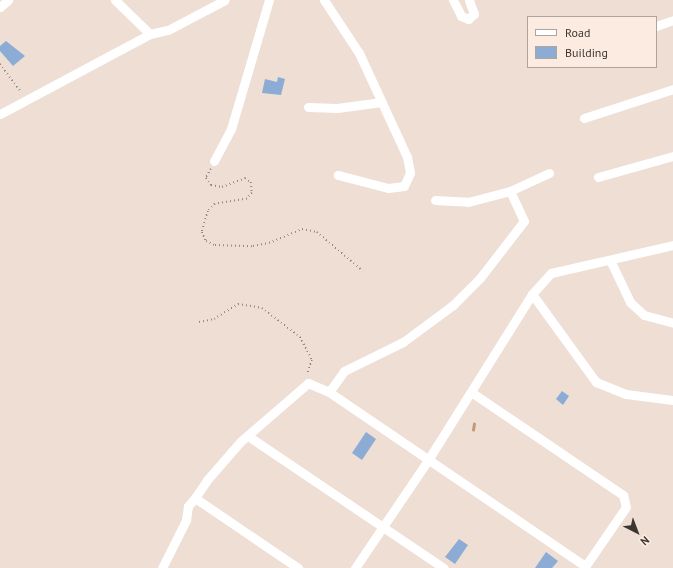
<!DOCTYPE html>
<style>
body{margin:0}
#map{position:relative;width:673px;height:568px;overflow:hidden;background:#eeded3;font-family:"PT Sans",sans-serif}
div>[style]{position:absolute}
.stream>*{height:2.5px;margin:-1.25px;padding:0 1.25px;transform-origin:1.25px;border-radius:1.25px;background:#c6987a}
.building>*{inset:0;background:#8cacd5}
.path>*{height:1.5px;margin-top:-0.75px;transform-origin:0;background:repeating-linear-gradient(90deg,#948981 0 1px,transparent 0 4px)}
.minor>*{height:9px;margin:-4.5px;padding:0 4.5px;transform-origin:4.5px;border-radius:4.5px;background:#fff}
span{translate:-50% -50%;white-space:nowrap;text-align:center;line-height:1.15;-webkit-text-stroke:4px #fcebe0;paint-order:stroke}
.legend{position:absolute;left:527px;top:16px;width:130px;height:52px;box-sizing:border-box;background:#fcebe0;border:1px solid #afa39a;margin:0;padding:5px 7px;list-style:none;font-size:12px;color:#3c3632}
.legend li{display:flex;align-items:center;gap:8px;height:20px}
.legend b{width:20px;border:1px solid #afa39a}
.north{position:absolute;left:617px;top:512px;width:40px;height:40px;-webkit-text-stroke:3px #fcebe0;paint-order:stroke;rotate:138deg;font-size:11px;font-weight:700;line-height:16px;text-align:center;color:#3c3632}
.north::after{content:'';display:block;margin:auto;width:14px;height:18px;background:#3c3632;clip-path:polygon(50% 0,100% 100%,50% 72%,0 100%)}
</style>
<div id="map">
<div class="stream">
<div style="left:473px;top:430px;width:6px;rotate:-81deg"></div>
</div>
<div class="building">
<div style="clip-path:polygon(6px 41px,25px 56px,13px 66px,0 51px,0 46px)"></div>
<div style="clip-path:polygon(278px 77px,285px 79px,281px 95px,262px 93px,265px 79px,277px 82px)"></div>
<div style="clip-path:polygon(562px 391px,569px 396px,563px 405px,556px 399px)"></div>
<div style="clip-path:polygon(366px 432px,376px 439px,362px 460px,352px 453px)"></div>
<div style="clip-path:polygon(459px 539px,468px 545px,455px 564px,445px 557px)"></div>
<div style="clip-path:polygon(546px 552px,558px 561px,552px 568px,535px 568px)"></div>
</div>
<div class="path">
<div style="left:0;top:64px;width:35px;rotate:53deg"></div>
<div style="left:211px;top:169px;width:10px;rotate:119deg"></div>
<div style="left:206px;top:178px;width:9px;rotate:54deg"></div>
<div style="left:211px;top:185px;width:11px;rotate:10deg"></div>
<div style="left:222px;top:187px;width:25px;rotate:-21deg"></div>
<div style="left:245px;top:178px;width:7px;rotate:34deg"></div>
<div style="left:251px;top:182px;width:11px;rotate:85deg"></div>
<div style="left:252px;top:193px;width:8px;rotate:130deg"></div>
<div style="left:247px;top:199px;width:32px;rotate:171deg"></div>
<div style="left:215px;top:204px;width:10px;rotate:135deg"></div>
<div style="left:208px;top:211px;width:22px;rotate:106deg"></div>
<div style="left:202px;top:232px;width:10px;rotate:66deg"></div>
<div style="left:206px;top:241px;width:10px;rotate:24deg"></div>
<div style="left:215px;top:245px;width:38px;rotate:2deg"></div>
<div style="left:253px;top:246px;width:16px;rotate:-11deg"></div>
<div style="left:269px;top:243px;width:36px;rotate:-23deg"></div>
<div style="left:302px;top:229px;width:15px;rotate:11deg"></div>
<div style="left:317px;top:232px;width:60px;rotate:40.3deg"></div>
<div style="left:199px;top:322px;width:15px;rotate:-11deg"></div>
<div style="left:214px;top:319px;width:28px;rotate:-32deg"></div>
<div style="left:238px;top:304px;width:24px;rotate:9deg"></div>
<div style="left:262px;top:308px;width:48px;rotate:37.3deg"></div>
<div style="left:300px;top:337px;width:26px;rotate:62deg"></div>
<div style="left:312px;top:360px;width:16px;rotate:108deg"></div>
</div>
<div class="minor">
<div style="left:115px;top:0;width:49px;rotate:44.2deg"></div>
<div style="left:324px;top:0;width:64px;rotate:56.6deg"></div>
<div style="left:359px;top:53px;width:115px;rotate:65.2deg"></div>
<div style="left:407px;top:157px;width:16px;rotate:79deg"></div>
<div style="left:410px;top:173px;width:14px;rotate:115deg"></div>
<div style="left:404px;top:186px;width:16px;rotate:173deg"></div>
<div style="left:388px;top:188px;width:52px;rotate:-165.4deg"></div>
<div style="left:453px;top:0;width:18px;rotate:63deg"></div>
<div style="left:461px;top:16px;width:8px;rotate:23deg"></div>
<div style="left:468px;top:19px;width:8px;rotate:-40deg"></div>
<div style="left:474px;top:14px;width:15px;rotate:-110deg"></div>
<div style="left:0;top:7px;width:11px;rotate:-41deg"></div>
<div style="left:656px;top:26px;width:18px;rotate:-19deg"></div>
<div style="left:308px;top:107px;width:29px;rotate:2deg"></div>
<div style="left:337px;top:108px;width:45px;rotate:-7.6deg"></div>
<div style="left:0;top:114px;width:170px;rotate:-28.1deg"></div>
<div style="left:150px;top:34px;width:18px;rotate:-13deg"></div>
<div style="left:168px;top:30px;width:64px;rotate:-27.8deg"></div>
<div style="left:584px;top:118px;width:94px;rotate:-18deg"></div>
<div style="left:214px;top:161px;width:36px;rotate:-62deg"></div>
<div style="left:231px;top:129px;width:134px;rotate:-73.6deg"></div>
<div style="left:598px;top:177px;width:78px;rotate:-15.6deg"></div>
<div style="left:435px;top:200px;width:33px;rotate:3deg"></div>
<div style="left:468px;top:202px;width:43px;rotate:-14.7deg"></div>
<div style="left:510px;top:191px;width:43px;rotate:-24.8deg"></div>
<div style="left:610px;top:260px;width:47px;rotate:64.5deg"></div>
<div style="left:630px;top:302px;width:19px;rotate:43deg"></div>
<div style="left:644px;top:315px;width:30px;rotate:15deg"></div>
<div style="left:532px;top:294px;width:109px;rotate:54deg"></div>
<div style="left:596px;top:382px;width:32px;rotate:22deg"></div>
<div style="left:626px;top:394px;width:47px;rotate:7.3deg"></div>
<div style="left:329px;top:392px;width:26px;rotate:-54deg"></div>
<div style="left:344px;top:371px;width:66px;rotate:-26.2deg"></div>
<div style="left:403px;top:342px;width:62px;rotate:-36.5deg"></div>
<div style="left:453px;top:305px;width:38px;rotate:-45deg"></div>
<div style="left:480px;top:278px;width:72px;rotate:-52.3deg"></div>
<div style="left:524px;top:221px;width:33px;rotate:-115deg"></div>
<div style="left:471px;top:392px;width:184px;rotate:34.1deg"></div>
<div style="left:623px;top:495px;width:12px;rotate:76deg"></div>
<div style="left:626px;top:507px;width:74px;rotate:124.5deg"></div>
<div style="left:248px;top:436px;width:236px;rotate:34deg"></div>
<div style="left:195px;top:498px;width:22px;rotate:-56deg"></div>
<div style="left:207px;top:480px;width:50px;rotate:-49deg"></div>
<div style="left:240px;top:442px;width:90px;rotate:-40.9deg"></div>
<div style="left:308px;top:383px;width:23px;rotate:23deg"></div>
<div style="left:329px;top:392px;width:310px;rotate:34.2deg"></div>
<div style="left:162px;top:568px;width:54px;rotate:-63.4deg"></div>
<div style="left:186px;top:520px;width:14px;rotate:-82deg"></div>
<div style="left:188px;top:506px;width:11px;rotate:-49deg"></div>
<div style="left:195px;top:498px;width:125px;rotate:34.2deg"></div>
<div style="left:355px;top:568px;width:130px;rotate:-55.9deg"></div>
<div style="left:428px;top:460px;width:196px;rotate:-57.9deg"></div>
<div style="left:532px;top:294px;width:28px;rotate:-48deg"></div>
<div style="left:551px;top:273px;width:125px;rotate:-12.9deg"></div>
</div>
<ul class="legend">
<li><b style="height:5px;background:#fff"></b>Road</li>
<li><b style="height:11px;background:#8cacd5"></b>Building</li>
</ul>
<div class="north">N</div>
</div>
